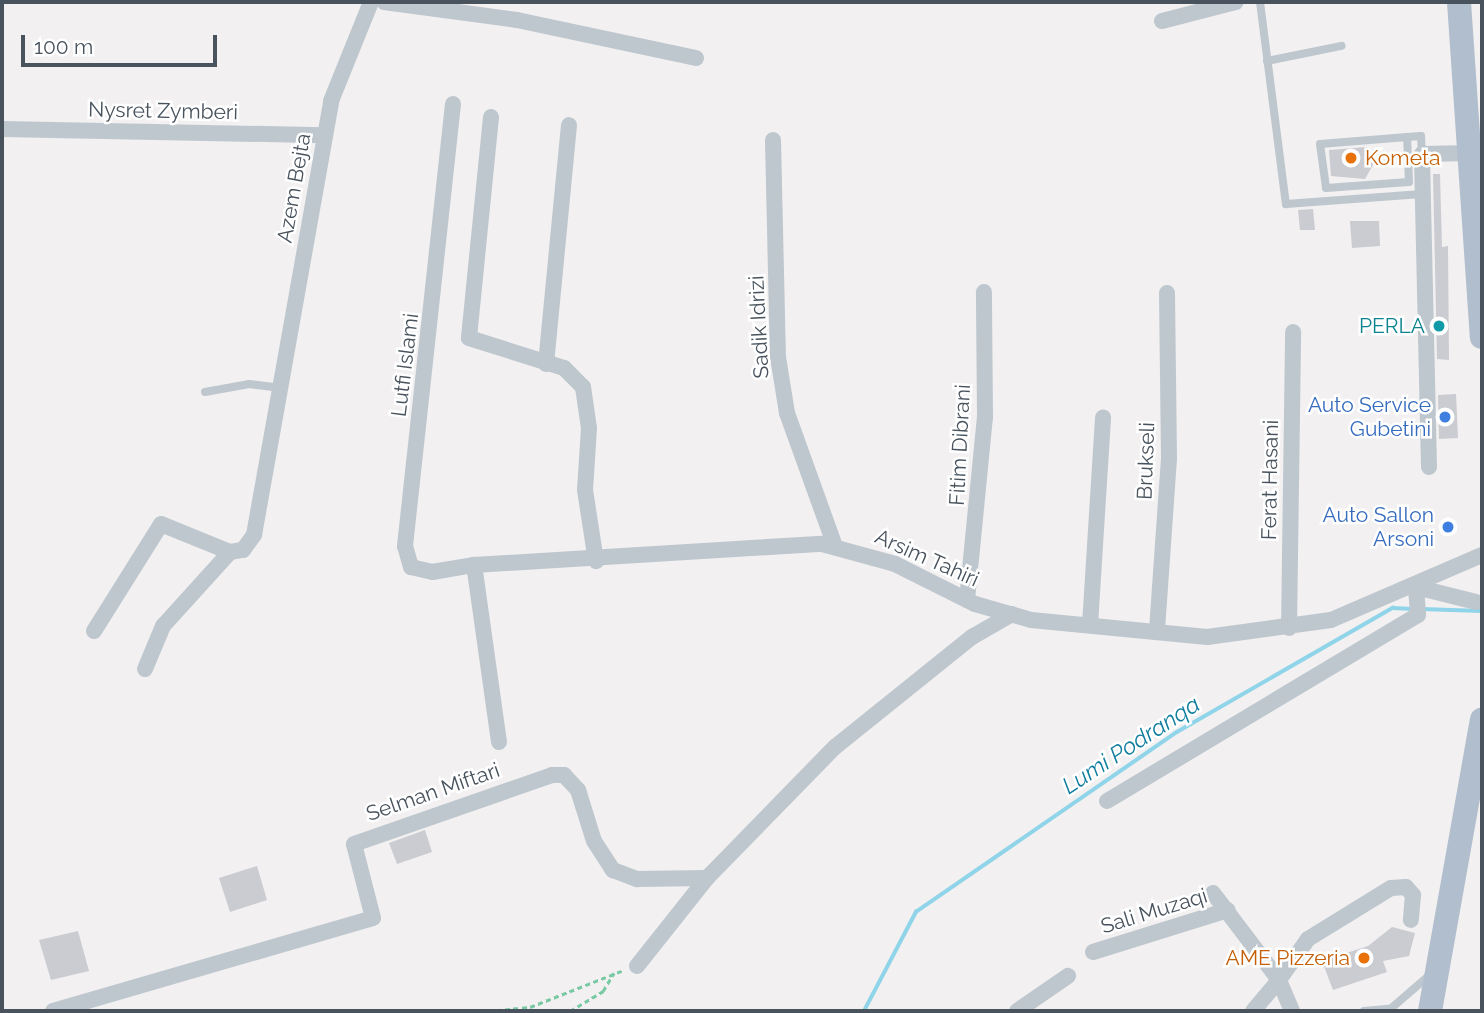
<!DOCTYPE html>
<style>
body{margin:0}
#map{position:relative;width:1484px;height:1013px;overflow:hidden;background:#f2f0f0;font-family:Raleway,sans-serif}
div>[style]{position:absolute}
.stream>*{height:3.5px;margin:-1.75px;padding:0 1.75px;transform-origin:1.75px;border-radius:1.75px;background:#8fd4e9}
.building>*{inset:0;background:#caccd2}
.path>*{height:2.5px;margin-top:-1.25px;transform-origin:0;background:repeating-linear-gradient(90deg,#79caa4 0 5px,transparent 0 8.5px)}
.lane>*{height:8px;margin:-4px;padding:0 4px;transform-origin:4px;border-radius:4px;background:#bec7ce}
.street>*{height:16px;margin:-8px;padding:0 8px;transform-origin:8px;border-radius:8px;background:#bec7ce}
.primary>*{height:24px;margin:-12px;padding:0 12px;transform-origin:12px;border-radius:12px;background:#b1becd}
.dots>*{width:19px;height:19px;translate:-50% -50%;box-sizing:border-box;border:4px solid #fff;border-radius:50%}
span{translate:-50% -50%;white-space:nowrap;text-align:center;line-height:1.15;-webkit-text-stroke:5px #fff;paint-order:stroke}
.street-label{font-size:21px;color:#48535d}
.food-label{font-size:21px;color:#c56008}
.left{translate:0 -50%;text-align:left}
.right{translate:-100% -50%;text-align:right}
.culture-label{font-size:21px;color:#0d838f}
.shop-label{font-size:21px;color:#366cbe}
.water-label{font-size:23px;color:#127e9f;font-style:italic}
.frame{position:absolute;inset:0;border:4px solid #48535d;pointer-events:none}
.scale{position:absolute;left:21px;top:35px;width:196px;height:32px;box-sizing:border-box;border:4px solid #48535d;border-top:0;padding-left:9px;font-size:21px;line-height:24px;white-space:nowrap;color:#48535d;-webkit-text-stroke:5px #fff;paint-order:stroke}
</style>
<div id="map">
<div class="stream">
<div style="left:1421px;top:609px;width:61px;rotate:1.9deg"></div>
<div style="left:864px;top:1011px;width:112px;rotate:-62.3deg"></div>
<div style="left:916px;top:912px;width:317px;rotate:-34.6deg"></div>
<div style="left:1177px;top:732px;width:249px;rotate:-29.9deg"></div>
<div style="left:1393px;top:608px;width:20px;rotate:3deg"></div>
</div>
<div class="building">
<div style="clip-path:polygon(1367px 147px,1374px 163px,1365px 179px,1331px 176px,1329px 150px)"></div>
<div style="clip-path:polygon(1433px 174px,1440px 174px,1442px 247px,1448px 246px,1449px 360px,1437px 359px)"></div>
<div style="clip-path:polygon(1313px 209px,1315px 230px,1300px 230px,1298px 210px)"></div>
<div style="clip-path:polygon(1350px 221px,1379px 221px,1380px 246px,1352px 248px)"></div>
<div style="clip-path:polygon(1456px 394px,1458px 438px,1439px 439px,1438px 395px)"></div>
<div style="clip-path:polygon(425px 830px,432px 852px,397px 864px,389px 843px)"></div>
<div style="clip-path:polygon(257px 866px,267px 900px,230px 912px,219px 878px)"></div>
<div style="clip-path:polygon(1392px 927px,1415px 933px,1409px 956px,1383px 961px,1387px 972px,1333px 990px,1322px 961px,1368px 946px)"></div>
<div style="clip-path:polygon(78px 931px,89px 971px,51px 980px,39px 940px)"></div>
</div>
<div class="path">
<div style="left:488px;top:1011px;width:42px;rotate:-5.4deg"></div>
<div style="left:530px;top:1007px;width:101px;rotate:-21.5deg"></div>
<div style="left:570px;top:1011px;width:39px;rotate:-31deg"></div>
<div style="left:603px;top:991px;width:21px;rotate:-59deg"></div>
</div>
<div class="lane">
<div style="left:1260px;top:2px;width:204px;rotate:82.7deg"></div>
<div style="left:1286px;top:204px;width:136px;rotate:-4.2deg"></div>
<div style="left:1267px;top:61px;width:76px;rotate:-11.5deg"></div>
<div style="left:1407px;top:137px;width:87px;rotate:175.4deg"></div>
<div style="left:1320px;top:144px;width:44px;rotate:82.2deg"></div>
<div style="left:1326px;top:188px;width:83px;rotate:-4.1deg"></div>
<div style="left:1409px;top:182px;width:45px;rotate:-92.5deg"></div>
<div style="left:1407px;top:137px;width:14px;rotate:-4deg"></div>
<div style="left:1421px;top:136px;width:18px;rotate:87deg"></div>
<div style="left:205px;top:392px;width:45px;rotate:-10.3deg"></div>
<div style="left:249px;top:384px;width:31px;rotate:7deg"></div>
<div style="left:1364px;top:1011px;width:25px;rotate:-5deg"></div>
<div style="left:1388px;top:1011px;width:58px;rotate:-40.8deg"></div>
</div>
<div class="street">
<div style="left:384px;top:2px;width:134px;rotate:7.7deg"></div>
<div style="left:517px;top:20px;width:183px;rotate:12deg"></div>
<div style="left:1162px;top:21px;width:76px;rotate:-14.4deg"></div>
<div style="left:453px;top:104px;width:445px;rotate:96.2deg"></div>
<div style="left:405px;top:546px;width:22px;rotate:74deg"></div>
<div style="left:411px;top:567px;width:22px;rotate:13deg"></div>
<div style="left:432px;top:572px;width:43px;rotate:-9.5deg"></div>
<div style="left:491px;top:117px;width:222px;rotate:95.7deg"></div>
<div style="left:469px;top:338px;width:100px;rotate:17.5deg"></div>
<div style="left:564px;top:368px;width:27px;rotate:45deg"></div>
<div style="left:583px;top:387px;width:41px;rotate:81.7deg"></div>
<div style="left:589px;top:428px;width:62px;rotate:93.7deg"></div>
<div style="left:585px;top:490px;width:72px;rotate:81.2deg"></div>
<div style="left:2px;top:129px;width:321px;rotate:1.1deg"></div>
<div style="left:773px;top:140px;width:217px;rotate:88.7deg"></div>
<div style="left:778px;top:357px;width:57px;rotate:80.9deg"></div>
<div style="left:787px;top:413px;width:141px;rotate:70.2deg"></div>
<div style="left:546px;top:364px;width:240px;rotate:-84.5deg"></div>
<div style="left:1429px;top:467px;width:313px;rotate:-91.3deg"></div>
<div style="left:1422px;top:154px;width:49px;rotate:-1.2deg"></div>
<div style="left:967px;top:600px;width:184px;rotate:-84.4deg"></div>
<div style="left:985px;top:417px;width:125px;rotate:-90.5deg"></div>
<div style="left:1090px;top:625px;width:208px;rotate:-86.4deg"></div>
<div style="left:1289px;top:628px;width:296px;rotate:-89.2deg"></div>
<div style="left:1157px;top:630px;width:172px;rotate:-86deg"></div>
<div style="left:1169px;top:458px;width:165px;rotate:-90.7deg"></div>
<div style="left:94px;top:631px;width:126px;rotate:-57.9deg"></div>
<div style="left:161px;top:524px;width:74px;rotate:22.1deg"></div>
<div style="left:230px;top:552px;width:13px;rotate:-9deg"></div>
<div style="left:243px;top:550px;width:19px;rotate:-54deg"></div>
<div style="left:254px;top:535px;width:441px;rotate:-79.9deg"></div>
<div style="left:331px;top:101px;width:107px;rotate:-68deg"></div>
<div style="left:145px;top:669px;width:47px;rotate:-67.3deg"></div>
<div style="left:163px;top:626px;width:100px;rotate:-47.8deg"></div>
<div style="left:499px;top:742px;width:179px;rotate:-98deg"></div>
<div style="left:474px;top:565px;width:349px;rotate:-3.5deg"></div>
<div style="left:822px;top:544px;width:76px;rotate:15.3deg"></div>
<div style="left:895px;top:564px;width:89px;rotate:26.6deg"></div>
<div style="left:975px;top:604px;width:58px;rotate:15.9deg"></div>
<div style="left:1031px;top:620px;width:177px;rotate:5.5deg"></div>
<div style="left:1207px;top:637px;width:125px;rotate:-7.8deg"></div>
<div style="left:1331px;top:620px;width:164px;rotate:-23.3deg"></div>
<div style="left:1107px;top:801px;width:362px;rotate:-30.9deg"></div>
<div style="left:1418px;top:615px;width:28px;rotate:-94deg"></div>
<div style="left:1416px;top:587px;width:62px;rotate:14deg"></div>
<div style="left:1213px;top:893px;width:109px;rotate:52.8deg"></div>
<div style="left:1279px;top:980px;width:40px;rotate:130deg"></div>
<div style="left:1093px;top:952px;width:141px;rotate:-17.3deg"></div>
<div style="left:637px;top:966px;width:112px;rotate:-51.5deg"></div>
<div style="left:53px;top:1011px;width:333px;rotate:-16.2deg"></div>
<div style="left:373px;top:918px;width:76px;rotate:-104.4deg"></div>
<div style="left:354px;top:844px;width:210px;rotate:-19.2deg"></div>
<div style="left:552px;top:775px;width:12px"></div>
<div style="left:564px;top:775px;width:21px;rotate:47deg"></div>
<div style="left:578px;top:790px;width:53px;rotate:72.6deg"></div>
<div style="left:594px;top:841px;width:35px;rotate:57deg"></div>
<div style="left:613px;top:870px;width:26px;rotate:21deg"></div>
<div style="left:637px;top:879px;width:70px;rotate:-0.8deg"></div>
<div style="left:707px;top:878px;width:183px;rotate:-45.7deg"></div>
<div style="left:835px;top:747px;width:176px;rotate:-38.8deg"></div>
<div style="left:972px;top:637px;width:46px;rotate:-29.9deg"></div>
<div style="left:1017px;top:1011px;width:62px;rotate:-34.5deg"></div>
<div style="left:1292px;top:1011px;width:34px;rotate:-113deg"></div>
<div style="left:1279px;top:980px;width:50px;rotate:-54.7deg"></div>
<div style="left:1308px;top:939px;width:97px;rotate:-31.6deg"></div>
<div style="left:1391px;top:888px;width:15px;rotate:-4deg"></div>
<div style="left:1406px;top:887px;width:11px;rotate:49deg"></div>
<div style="left:1413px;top:895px;width:25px;rotate:95deg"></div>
</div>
<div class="primary">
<div style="left:1459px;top:2px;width:336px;rotate:86.1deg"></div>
<div style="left:1430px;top:1011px;width:296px;rotate:-79.9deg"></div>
</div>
<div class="dots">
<div style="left:1351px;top:158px;background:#e8710a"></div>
<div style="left:1439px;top:326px;background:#0f9aa8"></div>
<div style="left:1445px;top:417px;background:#3f7fe0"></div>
<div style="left:1448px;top:527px;background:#3f7fe0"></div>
<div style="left:1364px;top:958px;background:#e8710a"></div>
</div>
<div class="street-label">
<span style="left:163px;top:111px;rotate:1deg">Nysret Zymberi</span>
<span style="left:294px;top:188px;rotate:-80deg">Azem Bejta</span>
<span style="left:759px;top:327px;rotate:-93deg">Sadik Idrizi</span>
<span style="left:405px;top:365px;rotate:-83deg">Lutfi Islami</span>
<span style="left:960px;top:445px;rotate:-87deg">Fitim Dibrani</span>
<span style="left:1146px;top:461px;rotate:-88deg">Brukseli</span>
<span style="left:1270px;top:480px;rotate:-89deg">Ferat Hasani</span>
<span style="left:927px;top:558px;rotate:24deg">Arsim Tahiri</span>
<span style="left:433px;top:792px;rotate:-19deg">Selman Miftari</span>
<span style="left:1154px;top:911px;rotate:-17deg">Sali Muzaqi</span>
</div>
<div class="food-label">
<span class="left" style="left:1365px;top:158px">Kometa</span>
<span class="right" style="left:1350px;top:958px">AME Pizzeria</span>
</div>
<div class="culture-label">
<span class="right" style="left:1425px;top:326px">PERLA</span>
</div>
<div class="shop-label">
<span class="right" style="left:1431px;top:417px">Auto Service<br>Gubetini</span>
<span class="right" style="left:1434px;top:527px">Auto Sallon<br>Arsoni</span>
</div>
<div class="water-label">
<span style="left:1131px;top:745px;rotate:-33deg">Lumi Podranqa</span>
</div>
<div class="frame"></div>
<div class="scale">100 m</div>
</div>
